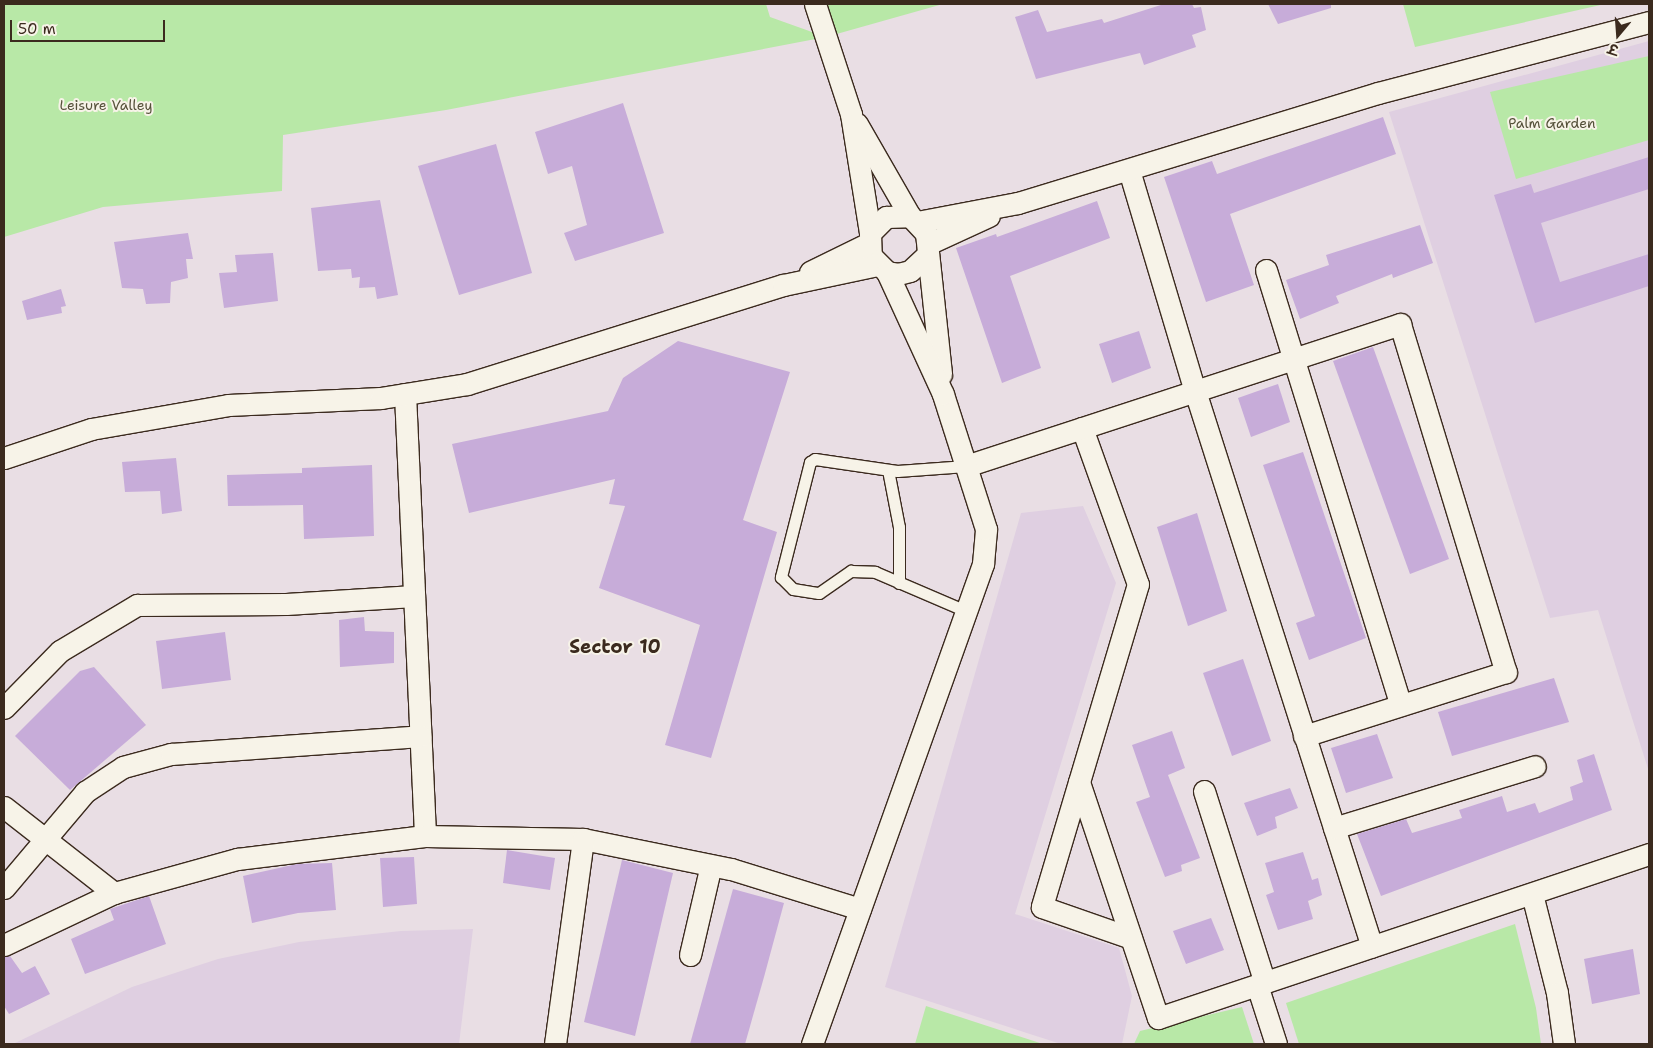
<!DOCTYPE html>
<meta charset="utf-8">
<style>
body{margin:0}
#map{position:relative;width:1653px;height:1048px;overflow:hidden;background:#e9dee4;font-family:"Shantell Sans","Playpen Sans Deva",sans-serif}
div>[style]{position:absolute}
.built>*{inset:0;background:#dfcfe1}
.green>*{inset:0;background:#b8e8a7}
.building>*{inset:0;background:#c7acd9}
.roads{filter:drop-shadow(1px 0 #3b2a1e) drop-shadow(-1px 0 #3b2a1e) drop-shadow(0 1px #3b2a1e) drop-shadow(0 -1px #3b2a1e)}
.lane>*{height:11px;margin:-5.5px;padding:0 5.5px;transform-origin:5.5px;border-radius:5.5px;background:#f7f3e8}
.street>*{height:21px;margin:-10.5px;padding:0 10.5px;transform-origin:10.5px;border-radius:10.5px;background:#f7f3e8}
span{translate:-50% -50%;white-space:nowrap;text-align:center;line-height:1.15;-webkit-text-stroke:4px #f7f3e8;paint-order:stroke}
.park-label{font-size:14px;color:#545039}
.district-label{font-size:19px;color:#3b2a1e;font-weight:700}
.frame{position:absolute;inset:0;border:5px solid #3b2a1e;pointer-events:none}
.north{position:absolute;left:1593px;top:10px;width:50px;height:50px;-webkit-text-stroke:4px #f7f3e8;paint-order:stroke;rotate:198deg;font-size:14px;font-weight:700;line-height:20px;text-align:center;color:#3b2a1e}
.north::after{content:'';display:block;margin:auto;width:18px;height:22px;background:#3b2a1e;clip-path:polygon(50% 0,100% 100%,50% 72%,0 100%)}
.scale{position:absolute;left:10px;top:20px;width:155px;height:22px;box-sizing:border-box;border:2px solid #3b2a1e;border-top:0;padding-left:6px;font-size:15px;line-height:18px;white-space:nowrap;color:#3b2a1e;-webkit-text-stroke:4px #f7f3e8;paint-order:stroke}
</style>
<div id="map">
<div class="built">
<div style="clip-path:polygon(1649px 41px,1649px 772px,1598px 610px,1550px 618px,1389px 112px)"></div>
<div style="clip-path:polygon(1083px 506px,1116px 583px,1015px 914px,1119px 948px,1132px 996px,1122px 1044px,1061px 1044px,885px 987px,1021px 513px)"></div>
<div style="clip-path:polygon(473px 929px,459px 1044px,13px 1044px,132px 987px,218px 959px,299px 942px,401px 931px)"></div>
</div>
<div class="green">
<div style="clip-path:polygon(4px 4px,766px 4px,770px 17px,826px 37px,817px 4px,943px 4px,826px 37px,446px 110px,283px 135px,282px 191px,103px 207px,4px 237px)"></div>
<div style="clip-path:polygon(1403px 4px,1605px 4px,1415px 47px)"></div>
<div style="clip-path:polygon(1649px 56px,1649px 140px,1516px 179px,1490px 92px)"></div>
<div style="clip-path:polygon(1515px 924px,1536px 1008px,1541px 1044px,1299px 1044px,1286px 1003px)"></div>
<div style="clip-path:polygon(926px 1006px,1043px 1044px,915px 1044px)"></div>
<div style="clip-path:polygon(1242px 1007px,1254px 1044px,1134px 1044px,1140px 1031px)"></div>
</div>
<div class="building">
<div style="clip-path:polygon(1164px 4px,1192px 4px,1194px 8px,1201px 7px,1206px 30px,1192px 35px,1196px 47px,1144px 65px,1140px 53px,1036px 79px,1015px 17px,1038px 10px,1047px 32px,1102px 19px,1104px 23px)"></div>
<div style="clip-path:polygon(1268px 4px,1331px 4px,1331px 8px,1278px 24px)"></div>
<div style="clip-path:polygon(623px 103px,664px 233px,575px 261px,564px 233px,587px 225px,572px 166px,548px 174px,535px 132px)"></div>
<div style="clip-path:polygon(1383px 117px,1396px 154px,1230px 214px,1254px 285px,1206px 302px,1164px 177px,1212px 161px,1217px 174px)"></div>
<div style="clip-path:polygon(496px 144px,532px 273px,459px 295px,418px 166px)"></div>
<div style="clip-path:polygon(1649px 157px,1649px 189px,1541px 223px,1560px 282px,1649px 254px,1649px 286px,1535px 323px,1494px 195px,1531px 184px,1534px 193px)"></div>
<div style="clip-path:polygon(380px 200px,398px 295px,377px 299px,375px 287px,359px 288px,360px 277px,352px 278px,351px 269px,318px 271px,311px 208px)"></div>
<div style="clip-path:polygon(1097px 201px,1110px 238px,1010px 276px,1041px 368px,1002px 383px,956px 248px,996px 234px,997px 237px)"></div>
<div style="clip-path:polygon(1420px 225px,1433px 263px,1393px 278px,1392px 274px,1336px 296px,1339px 303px,1300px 319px,1286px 280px,1329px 265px,1326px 255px)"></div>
<div style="clip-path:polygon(188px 233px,193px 259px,186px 259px,188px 278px,171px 282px,170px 303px,146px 304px,143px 289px,122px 288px,114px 242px)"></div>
<div style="clip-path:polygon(273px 253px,278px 301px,224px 308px,219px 273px,237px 272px,235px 255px)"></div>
<div style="clip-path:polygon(61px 289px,66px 306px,61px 307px,62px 313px,27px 320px,22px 301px)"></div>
<div style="clip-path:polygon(1139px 331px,1151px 368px,1112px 383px,1099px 344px)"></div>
<div style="clip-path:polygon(678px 341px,790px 372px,743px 520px,777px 532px,711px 758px,665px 745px,700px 625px,599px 588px,625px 506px,609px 504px,615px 479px,469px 513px,452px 444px,608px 411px,623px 378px)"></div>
<div style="clip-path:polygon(1373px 347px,1449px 559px,1410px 574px,1333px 361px)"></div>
<div style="clip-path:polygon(1278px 384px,1290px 422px,1251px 437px,1238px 398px)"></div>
<div style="clip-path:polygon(1303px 452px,1366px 638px,1309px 660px,1296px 623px,1315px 616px,1263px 465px)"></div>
<div style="clip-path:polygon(176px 458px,182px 511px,162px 514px,160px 491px,125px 492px,122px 462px)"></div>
<div style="clip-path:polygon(372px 465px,374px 536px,304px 539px,303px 505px,228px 506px,227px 475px,302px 473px,302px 468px)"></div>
<div style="clip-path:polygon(1197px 513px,1227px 611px,1188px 626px,1157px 527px)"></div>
<div style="clip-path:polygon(364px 617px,365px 631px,394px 632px,394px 663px,340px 667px,339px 620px)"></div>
<div style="clip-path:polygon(225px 632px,231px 680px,162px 689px,156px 641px)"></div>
<div style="clip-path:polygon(1243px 659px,1271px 741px,1232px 756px,1203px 673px)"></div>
<div style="clip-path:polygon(94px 667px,146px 725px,70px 790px,15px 736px,80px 671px)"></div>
<div style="clip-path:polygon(1554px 678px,1569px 722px,1452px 756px,1438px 712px)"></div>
<div style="clip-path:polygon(1172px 731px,1185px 768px,1168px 775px,1200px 858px,1181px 865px,1182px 871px,1165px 877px,1136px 802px,1150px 797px,1132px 745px)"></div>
<div style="clip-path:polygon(1377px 734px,1393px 778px,1346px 793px,1331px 748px)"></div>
<div style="clip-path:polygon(1594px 754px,1612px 810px,1381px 896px,1357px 834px,1406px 819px,1412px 833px,1462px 818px,1459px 810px,1502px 796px,1507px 812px,1535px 803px,1539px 813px,1573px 800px,1570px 787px,1583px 782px,1577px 760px)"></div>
<div style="clip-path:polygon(1290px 788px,1298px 808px,1275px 817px,1277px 828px,1257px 836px,1244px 803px)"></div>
<div style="clip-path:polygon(507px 850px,555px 858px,550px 890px,503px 883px)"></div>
<div style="clip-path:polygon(1303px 852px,1312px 880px,1318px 878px,1322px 895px,1308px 901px,1313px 919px,1278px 930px,1266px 895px,1274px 892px,1265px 863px)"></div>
<div style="clip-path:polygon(414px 857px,417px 904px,383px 907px,380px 858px)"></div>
<div style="clip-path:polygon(622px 860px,673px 873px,635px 1036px,584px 1022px)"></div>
<div style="clip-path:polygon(332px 863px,336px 910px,298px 913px,252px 923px,243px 876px,297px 864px)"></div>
<div style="clip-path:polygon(733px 889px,784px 903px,764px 977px,745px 1044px,690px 1044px)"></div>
<div style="clip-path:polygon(149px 896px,166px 944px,85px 974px,71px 939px,114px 920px,110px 909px)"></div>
<div style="clip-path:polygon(1211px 918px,1224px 950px,1186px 964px,1173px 931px)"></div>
<div style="clip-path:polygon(1633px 949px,1640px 994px,1592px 1004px,1584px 959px)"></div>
<div style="clip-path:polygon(10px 956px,22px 973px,35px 966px,50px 994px,9px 1014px,4px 1006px,4px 957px)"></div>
</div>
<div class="roads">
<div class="lane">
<div style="left:966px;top:466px;width:69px;rotate:175.9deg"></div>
<div style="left:897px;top:471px;width:83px;rotate:-171.7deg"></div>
<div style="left:815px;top:459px;width:6px;rotate:149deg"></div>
<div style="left:810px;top:462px;width:119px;rotate:104.2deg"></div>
<div style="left:781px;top:577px;width:17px;rotate:45deg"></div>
<div style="left:793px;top:589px;width:26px;rotate:9deg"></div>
<div style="left:819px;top:593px;width:39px;rotate:-35deg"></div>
<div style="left:851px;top:571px;width:24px;rotate:2deg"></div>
<div style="left:875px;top:572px;width:99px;rotate:23.2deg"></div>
<div style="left:888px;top:470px;width:58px;rotate:79.1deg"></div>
<div style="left:899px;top:527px;width:56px;rotate:90deg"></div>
</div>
<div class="street">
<div style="left:815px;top:4px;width:116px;rotate:71.9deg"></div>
<div style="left:851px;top:114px;width:121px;rotate:80.9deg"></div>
<div style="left:870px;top:233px;width:23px;rotate:88deg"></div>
<div style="left:871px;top:256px;width:23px;rotate:45deg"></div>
<div style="left:887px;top:272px;width:11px;rotate:10deg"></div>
<div style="left:898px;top:274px;width:12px;rotate:-14deg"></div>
<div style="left:910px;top:271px;width:22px;rotate:-43deg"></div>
<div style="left:857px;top:124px;width:106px;rotate:60.1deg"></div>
<div style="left:910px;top:216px;width:23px;rotate:47deg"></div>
<div style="left:926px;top:233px;width:142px;rotate:83.9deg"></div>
<div style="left:1129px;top:170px;width:231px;rotate:73.4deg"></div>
<div style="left:1195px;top:391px;width:583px;rotate:72.34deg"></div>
<div style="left:917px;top:222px;width:103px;rotate:-10.7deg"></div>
<div style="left:1018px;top:203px;width:376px;rotate:-17deg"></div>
<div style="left:1378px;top:93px;width:280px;rotate:-14.7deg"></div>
<div style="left:870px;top:233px;width:23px;rotate:-45deg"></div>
<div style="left:886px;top:217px;width:24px;rotate:-2deg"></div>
<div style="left:928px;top:244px;width:67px;rotate:-24.7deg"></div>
<div style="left:1266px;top:270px;width:455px;rotate:72.8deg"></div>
<div style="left:810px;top:272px;width:66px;rotate:-26.2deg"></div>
<div style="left:405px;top:394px;width:442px;rotate:87.4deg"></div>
<div style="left:1082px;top:428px;width:166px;rotate:70.3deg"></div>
<div style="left:1138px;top:584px;width:337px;rotate:106.6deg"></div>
<div style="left:1042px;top:907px;width:94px;rotate:19.2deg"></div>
<div style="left:4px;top:458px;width:92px;rotate:-18.4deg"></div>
<div style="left:91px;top:429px;width:139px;rotate:-9.9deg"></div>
<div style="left:228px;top:405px;width:153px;rotate:-2.6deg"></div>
<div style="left:381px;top:398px;width:87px;rotate:-9.2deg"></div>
<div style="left:467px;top:384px;width:331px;rotate:-17.4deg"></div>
<div style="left:783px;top:285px;width:97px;rotate:-11.9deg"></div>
<div style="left:966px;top:466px;width:457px;rotate:-18.1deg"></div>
<div style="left:1400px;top:324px;width:364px;rotate:73.1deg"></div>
<div style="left:1506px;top:672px;width:212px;rotate:162.4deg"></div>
<div style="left:4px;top:708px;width:80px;rotate:-45.5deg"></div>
<div style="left:60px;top:651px;width:90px;rotate:-30.9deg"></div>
<div style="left:137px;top:605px;width:149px;rotate:-0.4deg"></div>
<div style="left:286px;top:604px;width:128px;rotate:-3.6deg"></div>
<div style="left:1079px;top:782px;width:249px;rotate:71.5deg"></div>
<div style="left:1158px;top:1018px;width:518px;rotate:-18.47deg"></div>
<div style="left:1204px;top:791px;width:201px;rotate:72.4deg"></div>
<div style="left:4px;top:807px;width:140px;rotate:38deg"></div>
<div style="left:1334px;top:828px;width:210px;rotate:-17.1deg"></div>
<div style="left:4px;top:888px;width:126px;rotate:-49.8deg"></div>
<div style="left:85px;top:792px;width:45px;rotate:-33.3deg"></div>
<div style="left:123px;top:767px;width:50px;rotate:-15.2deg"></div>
<div style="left:171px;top:754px;width:250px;rotate:-4.1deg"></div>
<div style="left:1532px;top:894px;width:102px;rotate:75.8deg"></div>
<div style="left:1557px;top:993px;width:51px;rotate:82.2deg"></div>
<div style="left:4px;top:945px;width:122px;rotate:-25.3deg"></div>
<div style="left:114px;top:893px;width:128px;rotate:-15.5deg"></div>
<div style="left:237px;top:859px;width:189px;rotate:-7deg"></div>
<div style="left:425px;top:836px;width:158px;rotate:1.1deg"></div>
<div style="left:583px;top:839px;width:151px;rotate:11.5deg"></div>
<div style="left:731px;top:869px;width:135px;rotate:17.2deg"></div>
<div style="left:690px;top:955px;width:92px;rotate:-76.9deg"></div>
<div style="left:1257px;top:985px;width:62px;rotate:72.1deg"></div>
<div style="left:555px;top:1044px;width:207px;rotate:-82.2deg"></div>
<div style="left:812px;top:1044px;width:510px;rotate:-70.39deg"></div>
<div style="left:983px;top:564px;width:35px;rotate:-85deg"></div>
<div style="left:986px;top:529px;width:142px;rotate:-107.7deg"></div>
<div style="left:943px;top:394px;width:134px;rotate:-114.7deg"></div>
</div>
</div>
<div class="park-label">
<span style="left:106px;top:105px">Leisure Valley</span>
<span style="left:1552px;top:123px">Palm Garden</span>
</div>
<div class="district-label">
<span style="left:615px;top:647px">Sector 10</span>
</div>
<div class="frame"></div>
<div class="north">उ</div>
<div class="scale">50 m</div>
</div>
